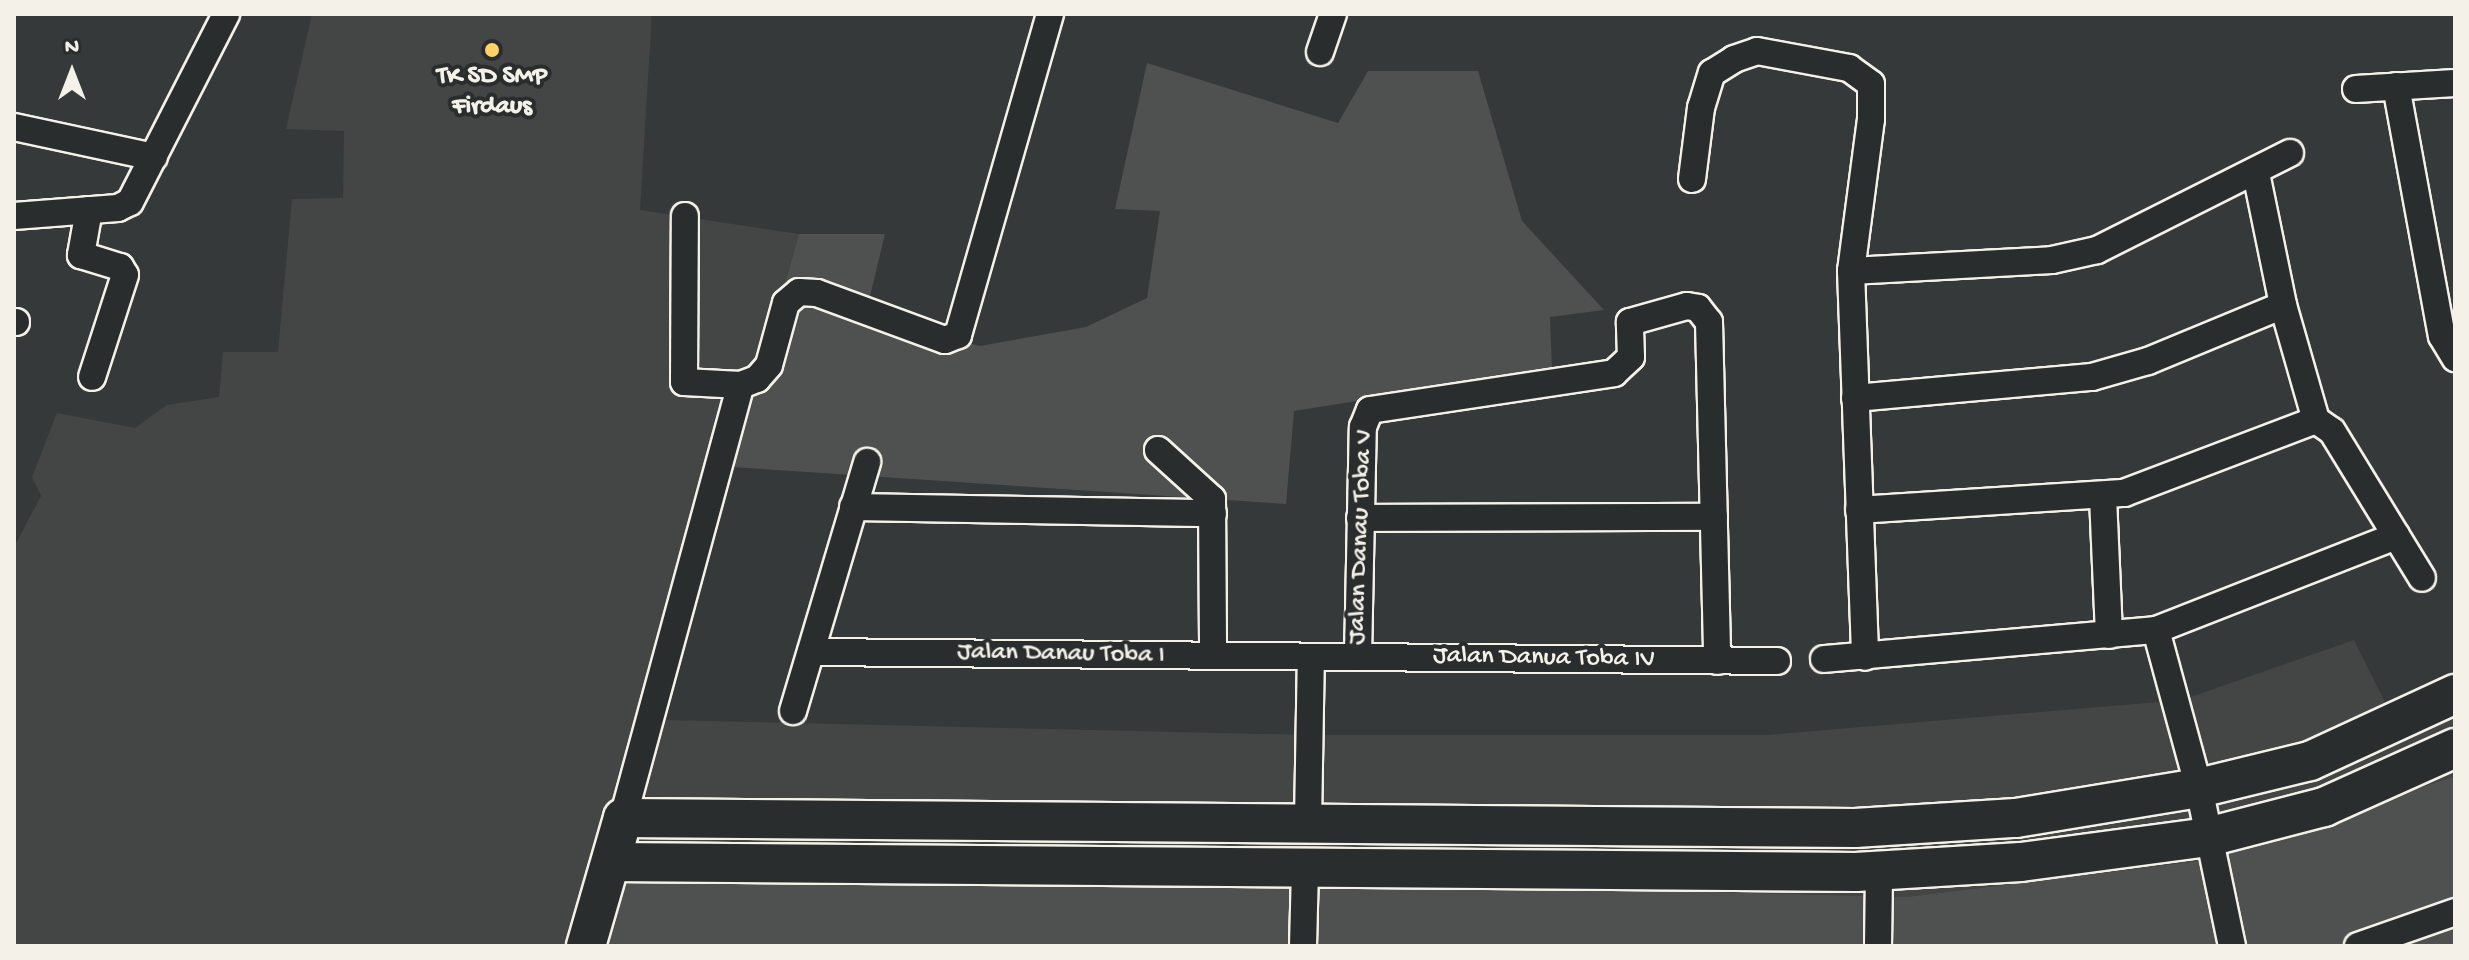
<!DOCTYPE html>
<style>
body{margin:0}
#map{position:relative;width:2469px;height:960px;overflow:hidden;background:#363939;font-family:"Gochi Hand",sans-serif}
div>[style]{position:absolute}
.built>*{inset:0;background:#434645}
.green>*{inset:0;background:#4e514f}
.roads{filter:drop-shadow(2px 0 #f4f1e8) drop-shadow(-2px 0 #f4f1e8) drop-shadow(0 2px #f4f1e8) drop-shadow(0 -2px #f4f1e8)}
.street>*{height:26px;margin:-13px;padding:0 13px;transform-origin:13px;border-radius:13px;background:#2a2d2e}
.secondary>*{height:38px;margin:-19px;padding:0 19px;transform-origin:19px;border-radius:19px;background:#2a2d2e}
.dots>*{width:22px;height:22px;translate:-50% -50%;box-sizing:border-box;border:4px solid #2a2d2e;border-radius:50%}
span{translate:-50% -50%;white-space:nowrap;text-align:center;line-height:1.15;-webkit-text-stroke:8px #2a2d2e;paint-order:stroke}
.poi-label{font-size:26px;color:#f4f1e8;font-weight:700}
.street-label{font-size:26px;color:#f4f1e8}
.frame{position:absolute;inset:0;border:16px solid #f4f1e8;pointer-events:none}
.north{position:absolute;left:32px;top:32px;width:80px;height:80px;-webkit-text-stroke:6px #2a2d2e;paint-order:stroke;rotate:0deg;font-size:22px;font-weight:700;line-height:32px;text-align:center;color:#f4f1e8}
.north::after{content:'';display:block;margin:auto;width:28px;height:36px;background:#f4f1e8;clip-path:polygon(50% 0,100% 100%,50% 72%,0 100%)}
</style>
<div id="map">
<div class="built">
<div style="clip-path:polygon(312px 14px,652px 14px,640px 210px,799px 234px,662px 720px,1309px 735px,1767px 735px,2182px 700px,2354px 640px,2391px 714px,2455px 682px,2455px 776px,2207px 860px,1906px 897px,621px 864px,597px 946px,14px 946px,14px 547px,41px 496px,32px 477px,57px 413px,135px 428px,167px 405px,219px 397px,223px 352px,278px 352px,292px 199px,343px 198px,344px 131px,286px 129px)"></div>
</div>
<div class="green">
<div style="clip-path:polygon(1147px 63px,1338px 123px,1368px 71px,1478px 71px,1522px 221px,1604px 310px,1550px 317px,1552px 370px,1294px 411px,1286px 504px,733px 467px,799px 234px,885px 234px,865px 317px,980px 346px,1086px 327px,1147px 298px,1160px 211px,1115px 209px)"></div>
<div style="clip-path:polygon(2455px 776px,2455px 946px,597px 946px,620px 864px,1906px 897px,2207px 860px)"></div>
</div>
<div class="roads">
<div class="street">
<div style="left:1320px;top:52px;width:40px;rotate:-71.1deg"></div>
<div style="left:2396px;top:86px;width:254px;rotate:79.6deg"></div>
<div style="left:2442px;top:336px;width:26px;rotate:59deg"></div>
<div style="left:2356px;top:89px;width:99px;rotate:-3.5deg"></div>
<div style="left:14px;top:127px;width:143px;rotate:12.1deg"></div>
<div style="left:2256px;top:173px;width:135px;rotate:78.4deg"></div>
<div style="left:2283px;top:305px;width:120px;rotate:74deg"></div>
<div style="left:1692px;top:179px;width:72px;rotate:-82.8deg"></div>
<div style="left:1701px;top:108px;width:37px;rotate:-73deg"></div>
<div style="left:1712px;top:73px;width:26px;rotate:-32deg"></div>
<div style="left:1734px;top:59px;width:24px;rotate:-19deg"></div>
<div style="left:1757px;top:51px;width:94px;rotate:10.5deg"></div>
<div style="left:1849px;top:68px;width:27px;rotate:36deg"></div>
<div style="left:1871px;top:84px;width:35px;rotate:90deg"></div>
<div style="left:1871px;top:119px;width:153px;rotate:97.5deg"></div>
<div style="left:1851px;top:271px;width:386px;rotate:87.9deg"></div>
<div style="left:89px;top:210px;width:46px;rotate:100.1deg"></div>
<div style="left:81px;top:255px;width:41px;rotate:17.1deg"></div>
<div style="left:120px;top:267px;width:9px;rotate:58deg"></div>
<div style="left:125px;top:275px;width:107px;rotate:107.9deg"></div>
<div style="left:14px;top:216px;width:104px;rotate:-4.4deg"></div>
<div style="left:118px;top:208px;width:13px;rotate:-27deg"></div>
<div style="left:130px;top:202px;width:211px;rotate:-62.9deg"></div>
<div style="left:1851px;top:271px;width:201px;rotate:-3.1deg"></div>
<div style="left:2052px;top:260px;width:46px;rotate:-12.5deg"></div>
<div style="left:2097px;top:250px;width:216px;rotate:-26.7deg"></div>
<div style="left:14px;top:322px;width:2px"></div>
<div style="left:741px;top:385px;width:17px;rotate:-21deg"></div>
<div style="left:757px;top:379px;width:18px;rotate:-49deg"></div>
<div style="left:769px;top:365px;width:64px;rotate:-74.7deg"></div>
<div style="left:786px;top:303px;width:17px;rotate:-40deg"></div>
<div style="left:799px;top:292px;width:18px;rotate:3deg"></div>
<div style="left:817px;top:293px;width:136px;rotate:20.2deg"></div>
<div style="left:945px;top:340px;width:14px;rotate:-21deg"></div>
<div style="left:958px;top:335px;width:334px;rotate:-74deg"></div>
<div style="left:1855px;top:398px;width:238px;rotate:-5.1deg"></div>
<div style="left:2092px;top:377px;width:58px;rotate:-15.9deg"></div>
<div style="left:2148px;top:361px;width:146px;rotate:-22.5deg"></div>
<div style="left:1158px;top:450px;width:73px;rotate:42.2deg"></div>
<div style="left:1212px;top:499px;width:157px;rotate:89.6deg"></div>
<div style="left:2103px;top:497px;width:138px;rotate:87.5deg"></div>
<div style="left:853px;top:507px;width:360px;rotate:1deg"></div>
<div style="left:1859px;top:510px;width:266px;rotate:-3.7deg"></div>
<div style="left:2124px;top:493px;width:205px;rotate:-20.8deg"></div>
<div style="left:2316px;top:420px;width:19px;rotate:35deg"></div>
<div style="left:2332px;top:431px;width:172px;rotate:58.5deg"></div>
<div style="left:1360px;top:518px;width:354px;rotate:-0.2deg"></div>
<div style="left:2156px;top:630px;width:164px;rotate:74.8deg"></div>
<div style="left:2199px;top:788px;width:161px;rotate:78.2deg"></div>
<div style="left:811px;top:652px;width:966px;rotate:0.53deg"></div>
<div style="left:1358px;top:657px;width:230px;rotate:-88.8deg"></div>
<div style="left:1363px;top:427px;width:18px;rotate:-68deg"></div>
<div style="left:1370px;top:410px;width:247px;rotate:-8.6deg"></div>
<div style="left:1614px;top:373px;width:23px;rotate:-43deg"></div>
<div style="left:1631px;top:357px;width:35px;rotate:-92deg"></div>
<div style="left:1630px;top:322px;width:59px;rotate:-15.7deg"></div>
<div style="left:1687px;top:306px;width:11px;rotate:10deg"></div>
<div style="left:1698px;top:308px;width:18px;rotate:52deg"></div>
<div style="left:1709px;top:322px;width:339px;rotate:88.6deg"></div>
<div style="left:1824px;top:659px;width:333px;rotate:-5deg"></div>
<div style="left:2156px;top:630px;width:258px;rotate:-21.4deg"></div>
<div style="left:793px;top:711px;width:260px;rotate:-73.4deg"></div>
<div style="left:623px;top:818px;width:449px;rotate:-74.8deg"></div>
<div style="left:741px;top:385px;width:57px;rotate:-177deg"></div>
<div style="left:684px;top:382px;width:166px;rotate:-89.7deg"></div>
<div style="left:1308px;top:822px;width:165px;rotate:-89deg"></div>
<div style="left:1303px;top:946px;width:77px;rotate:-88.5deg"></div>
<div style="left:1878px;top:946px;width:76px;rotate:-89.2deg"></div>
<div style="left:2358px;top:946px;width:103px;rotate:-19.3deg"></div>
</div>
<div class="secondary">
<div style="left:611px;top:862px;width:1245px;rotate:0.46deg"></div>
<div style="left:1856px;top:872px;width:165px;rotate:-3.5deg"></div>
<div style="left:2021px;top:862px;width:189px;rotate:-7.6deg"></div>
<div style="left:2208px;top:837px;width:120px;rotate:-14.5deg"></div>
<div style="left:2324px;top:807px;width:144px;rotate:-24.2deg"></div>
<div style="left:586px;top:946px;width:133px;rotate:-73.9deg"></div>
<div style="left:623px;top:818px;width:1232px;rotate:0.47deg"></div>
<div style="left:1855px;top:828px;width:161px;rotate:-3.6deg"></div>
<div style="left:2016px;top:818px;width:185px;rotate:-9.3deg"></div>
<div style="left:2199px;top:788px;width:114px;rotate:-13.7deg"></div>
<div style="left:2310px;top:761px;width:160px;rotate:-24.8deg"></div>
</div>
</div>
<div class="dots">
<div style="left:492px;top:50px;background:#ffd166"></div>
</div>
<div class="poi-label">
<span style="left:492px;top:93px">TK SD SMP<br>Firdaus</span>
</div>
<div class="street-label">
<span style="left:1362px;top:537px;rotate:-88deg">Jalan Danau Toba V</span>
<span style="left:1061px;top:655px;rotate:1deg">Jalan Danau Toba I</span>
<span style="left:1544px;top:659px;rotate:1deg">Jalan Danua Toba IV</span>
</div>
<div class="frame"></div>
<div class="north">N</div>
</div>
